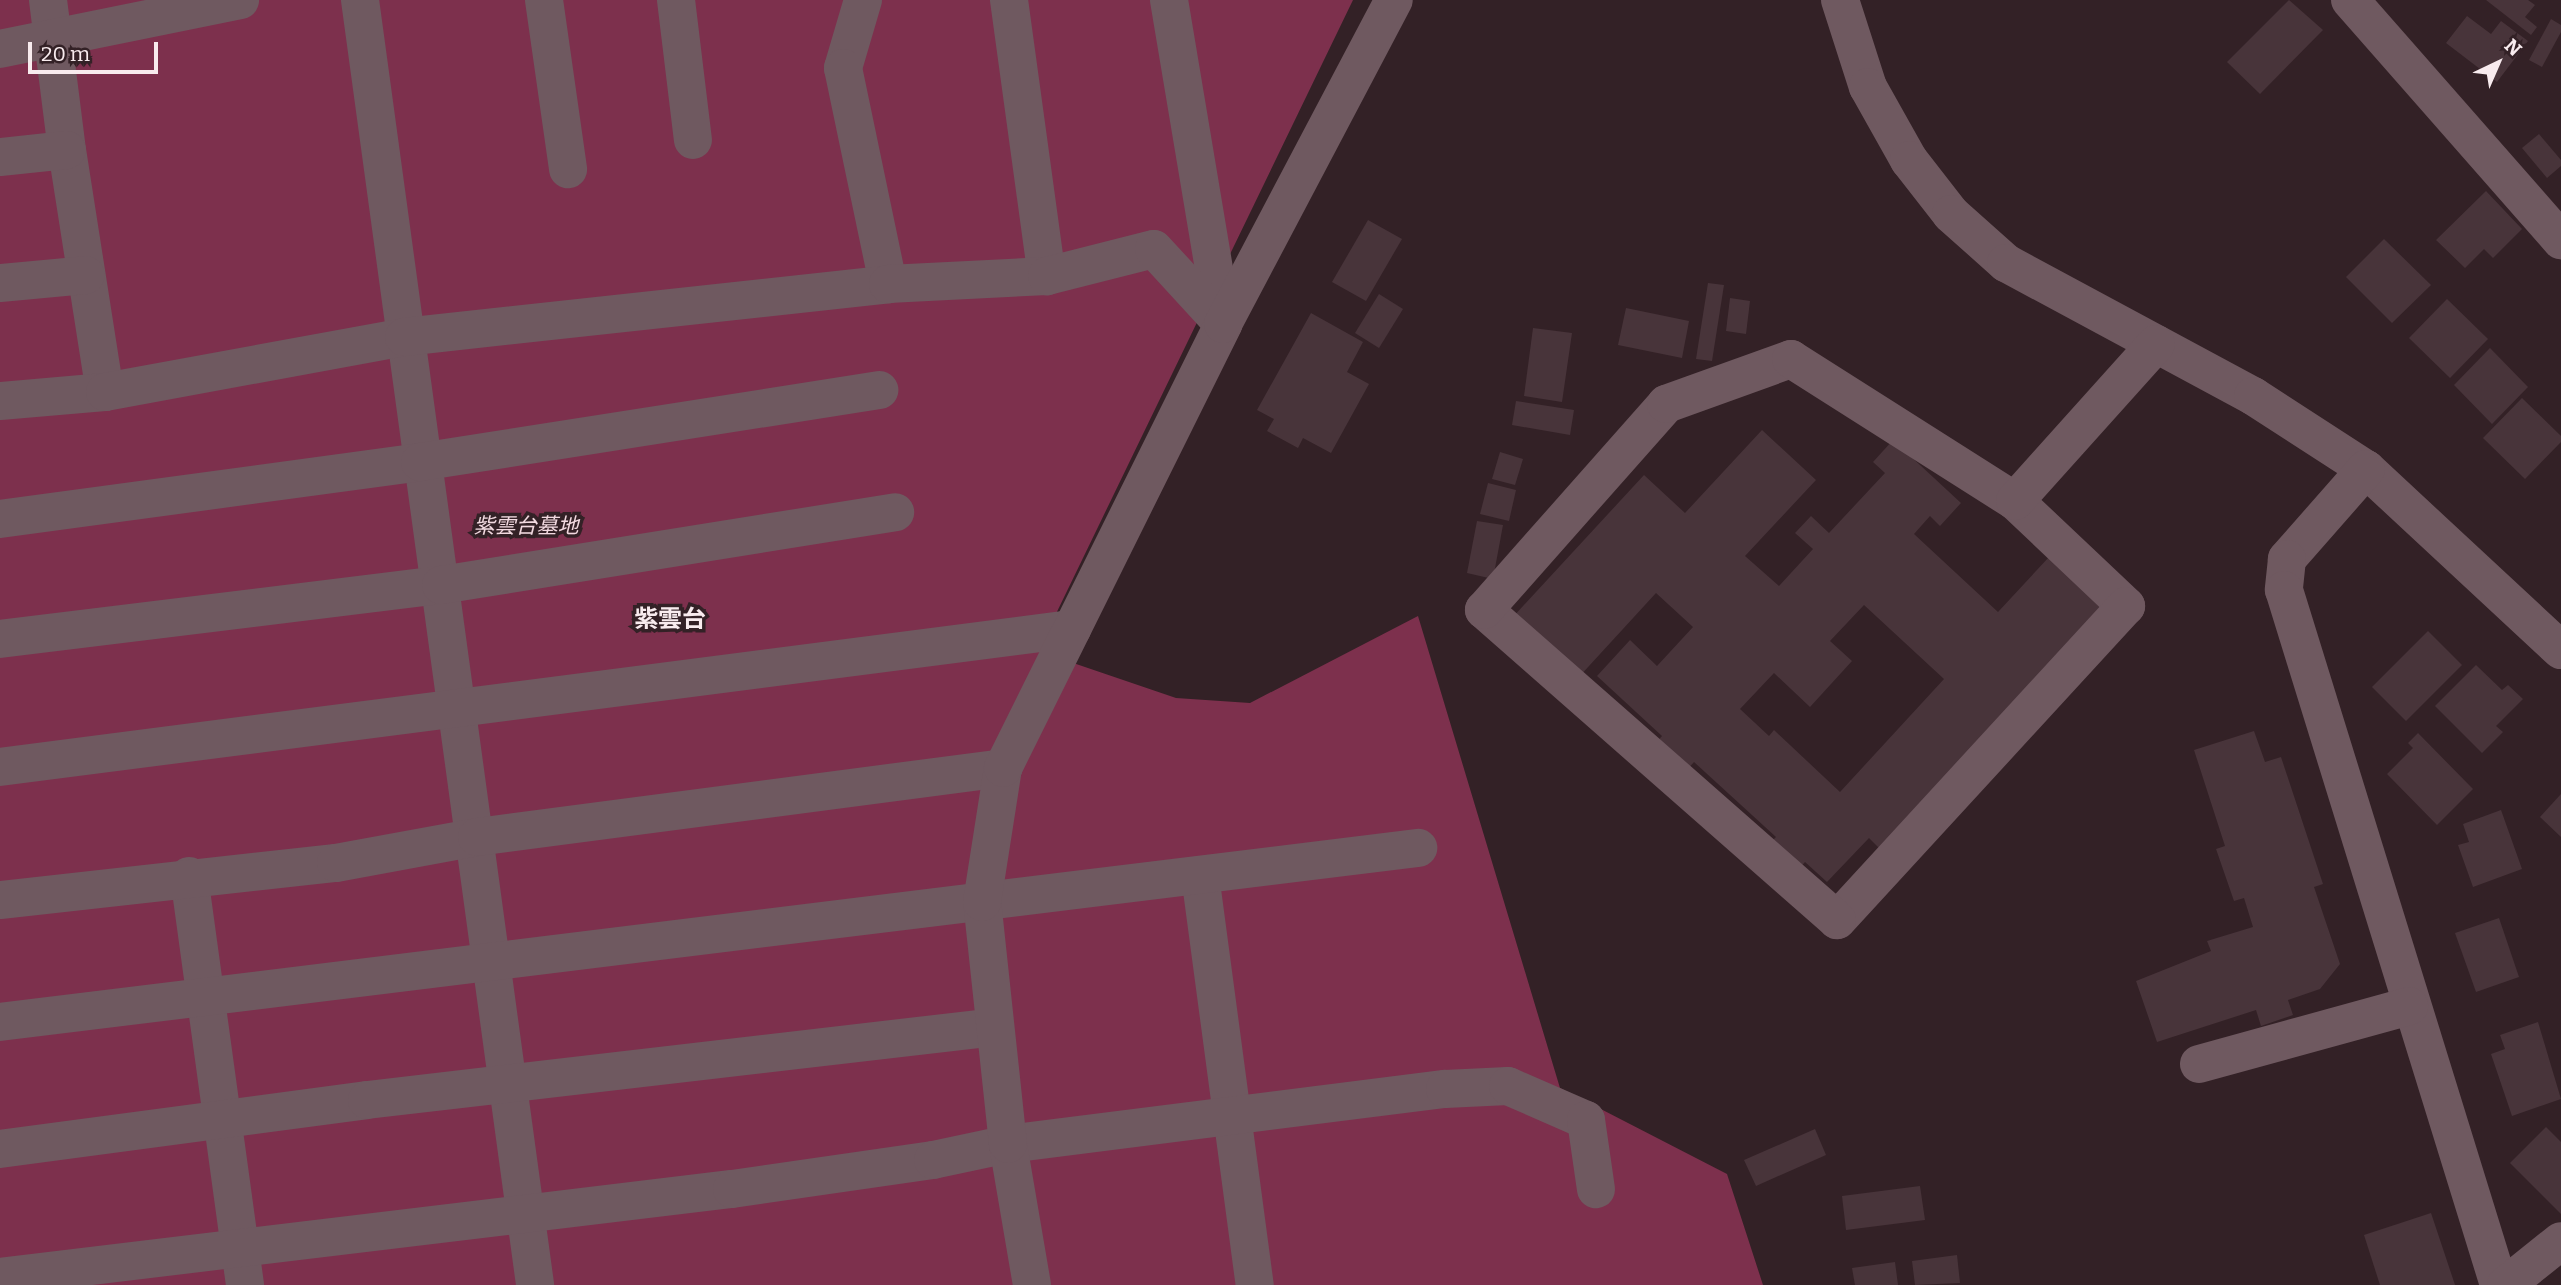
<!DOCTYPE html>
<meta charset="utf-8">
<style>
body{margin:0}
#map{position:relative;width:2561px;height:1285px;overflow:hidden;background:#332126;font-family:Bitter,"Noto Sans JP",serif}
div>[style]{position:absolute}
.green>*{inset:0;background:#7d304d}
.building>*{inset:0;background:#48343a}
.minor>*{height:38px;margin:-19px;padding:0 19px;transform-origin:19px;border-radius:19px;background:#6f5960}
span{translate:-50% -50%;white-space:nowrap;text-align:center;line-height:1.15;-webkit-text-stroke:7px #332126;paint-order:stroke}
.park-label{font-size:21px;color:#f2d9e0;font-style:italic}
.quarter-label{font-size:24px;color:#f8ebee;font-weight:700}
.north{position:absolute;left:2463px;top:28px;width:70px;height:70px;-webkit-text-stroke:5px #332126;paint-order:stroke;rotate:44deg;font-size:19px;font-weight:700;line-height:28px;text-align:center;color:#f8ebee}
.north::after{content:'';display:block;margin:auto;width:24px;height:32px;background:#f8ebee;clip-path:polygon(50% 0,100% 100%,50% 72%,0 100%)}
.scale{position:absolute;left:28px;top:42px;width:130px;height:32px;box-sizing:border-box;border:4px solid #f8ebee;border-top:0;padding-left:9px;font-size:21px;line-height:24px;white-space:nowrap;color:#f8ebee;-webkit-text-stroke:5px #332126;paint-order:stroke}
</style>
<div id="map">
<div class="green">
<div style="clip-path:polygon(0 0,1353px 0,1038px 651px,1176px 698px,1250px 703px,1418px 616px,1560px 1088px,1727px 1174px,1763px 1285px,0 1285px)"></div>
</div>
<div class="building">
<div style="clip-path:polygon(2289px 0,2323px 30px,2260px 94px,2227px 62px)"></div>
<div style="clip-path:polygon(2486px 0,2528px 0,2535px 5px,2525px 17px,2537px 27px,2531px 35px)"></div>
<div style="clip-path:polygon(2467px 16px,2491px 34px,2501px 21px,2528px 41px,2497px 82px,2446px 43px)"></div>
<div style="clip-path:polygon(2551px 19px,2561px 25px,2561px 32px,2542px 67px,2529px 60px)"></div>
<div style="clip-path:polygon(2539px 134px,2561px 160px,2561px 166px,2547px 178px,2522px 148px)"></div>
<div style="clip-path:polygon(2486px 191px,2522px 229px,2493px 258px,2484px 249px,2465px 268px,2436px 240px)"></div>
<div style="clip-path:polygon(1368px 220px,1402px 239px,1366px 301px,1332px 282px)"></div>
<div style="clip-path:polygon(2384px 239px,2431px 285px,2392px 323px,2346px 277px)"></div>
<div style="clip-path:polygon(1708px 283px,1724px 285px,1712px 361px,1696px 359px)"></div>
<div style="clip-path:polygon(1379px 294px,1403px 309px,1379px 348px,1355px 333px)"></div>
<div style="clip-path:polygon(1730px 298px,1750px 301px,1746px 334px,1726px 331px)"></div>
<div style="clip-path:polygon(2447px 299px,2488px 339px,2450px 378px,2409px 338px)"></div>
<div style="clip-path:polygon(1626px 308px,1689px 321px,1682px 358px,1618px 345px)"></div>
<div style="clip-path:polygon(1311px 313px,1363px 342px,1347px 372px,1369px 384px,1331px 453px,1303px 438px,1298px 448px,1267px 431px,1274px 419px,1257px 410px)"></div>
<div style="clip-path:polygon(1533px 328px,1572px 333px,1562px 402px,1524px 396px)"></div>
<div style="clip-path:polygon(2490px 348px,2528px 387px,2492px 424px,2454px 385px)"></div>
<div style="clip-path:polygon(2522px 398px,2561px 436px,2561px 442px,2525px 479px,2483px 438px)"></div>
<div style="clip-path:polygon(1516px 401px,1574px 410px,1570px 435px,1512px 425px)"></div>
<div style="clip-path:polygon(evenodd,1762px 430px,1816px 480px,1745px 556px,1779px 586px,1813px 549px,1795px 533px,1811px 516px,1829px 533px,1885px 473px,1873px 462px,1893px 440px,1961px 503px,1940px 526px,1930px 516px,1914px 534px,1998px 612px,2049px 557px,2108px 612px,1885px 854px,1869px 838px,1827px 882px,1805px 862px,1796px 872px,1768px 845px,1776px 837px,1694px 762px,1685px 772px,1655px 744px,1662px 736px,1597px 676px,1630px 640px,1657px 666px,1693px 627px,1656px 593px,1578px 678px,1512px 618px,1644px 475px,1685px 513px,1762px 430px,1864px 605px,1944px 679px,1840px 792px,1774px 730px,1769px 736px,1740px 709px,1774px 673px,1810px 707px,1852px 661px,1830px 641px,1864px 605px)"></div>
<div style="clip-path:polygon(1500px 452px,1523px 459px,1515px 485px,1492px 479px)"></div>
<div style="clip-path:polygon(1488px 483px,1516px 490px,1509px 521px,1480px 514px)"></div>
<div style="clip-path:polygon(1477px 521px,1503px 525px,1493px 579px,1467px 573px)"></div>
<div style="clip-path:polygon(2428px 631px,2462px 665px,2406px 721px,2372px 687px)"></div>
<div style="clip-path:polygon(2476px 665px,2502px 690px,2508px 685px,2523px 699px,2496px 726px,2503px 732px,2482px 753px,2435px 706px)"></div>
<div style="clip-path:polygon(2254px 731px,2265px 762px,2281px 757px,2323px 884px,2314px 887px,2340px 964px,2320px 989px,2288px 1000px,2293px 1015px,2261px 1026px,2256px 1010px,2157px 1042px,2136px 981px,2211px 951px,2207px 941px,2253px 927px,2244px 898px,2234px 901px,2216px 849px,2225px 846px,2194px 750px)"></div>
<div style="clip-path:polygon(2418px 733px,2473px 789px,2437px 825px,2387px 774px,2413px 748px,2408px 743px)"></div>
<div style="clip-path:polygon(2561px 794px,2561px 837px,2540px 817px)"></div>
<div style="clip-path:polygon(2501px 810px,2522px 869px,2473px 887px,2458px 845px,2469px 842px,2463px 824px)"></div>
<div style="clip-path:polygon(2499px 918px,2519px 977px,2476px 992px,2455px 933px)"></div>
<div style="clip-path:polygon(2538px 1022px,2561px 1099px,2512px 1116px,2491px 1054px,2505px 1049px,2500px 1035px)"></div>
<div style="clip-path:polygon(2546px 1127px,2561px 1142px,2561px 1214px,2510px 1163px)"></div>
<div style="clip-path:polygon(1815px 1129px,1826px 1155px,1756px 1186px,1744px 1160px)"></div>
<div style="clip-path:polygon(1920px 1186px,1925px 1220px,1846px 1230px,1842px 1196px)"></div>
<div style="clip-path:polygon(2431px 1213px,2455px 1285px,2380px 1285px,2364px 1235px)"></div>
<div style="clip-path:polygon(1957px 1255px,1960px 1283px,1915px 1285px,1912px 1261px)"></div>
<div style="clip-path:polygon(1895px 1262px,1898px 1285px,1855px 1285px,1852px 1268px)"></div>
</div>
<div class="minor">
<div style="left:48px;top:0;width:151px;rotate:82.8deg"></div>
<div style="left:67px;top:150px;width:245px;rotate:81.1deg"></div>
<div style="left:360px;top:0;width:1297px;rotate:82.24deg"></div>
<div style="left:544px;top:0;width:171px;rotate:81.9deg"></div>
<div style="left:676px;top:0;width:141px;rotate:83.1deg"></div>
<div style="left:863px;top:0;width:71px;rotate:106.4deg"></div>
<div style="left:843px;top:68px;width:221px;rotate:78.2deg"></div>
<div style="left:1009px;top:0;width:279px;rotate:82.2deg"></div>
<div style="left:1169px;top:0;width:328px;rotate:80.5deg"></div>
<div style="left:1840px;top:0;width:91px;rotate:72.2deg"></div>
<div style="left:1868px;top:87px;width:84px;rotate:60.7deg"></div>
<div style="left:1909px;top:160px;width:68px;rotate:52.1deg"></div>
<div style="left:1951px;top:214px;width:74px;rotate:41.7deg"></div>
<div style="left:2006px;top:263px;width:281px;rotate:28.3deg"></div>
<div style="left:2253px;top:396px;width:135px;rotate:32.9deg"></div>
<div style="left:2366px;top:469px;width:266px;rotate:42.9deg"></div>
<div style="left:2350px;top:0;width:320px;rotate:48.7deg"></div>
<div style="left:0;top:49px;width:245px;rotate:-11.5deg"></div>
<div style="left:0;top:157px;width:67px;rotate:-6deg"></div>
<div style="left:0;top:283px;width:86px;rotate:-5.3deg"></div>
<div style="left:0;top:401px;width:105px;rotate:-4.9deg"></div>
<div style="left:105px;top:392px;width:304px;rotate:-10.4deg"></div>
<div style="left:404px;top:337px;width:487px;rotate:-6.2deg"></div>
<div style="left:888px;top:284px;width:159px;rotate:-2.9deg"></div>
<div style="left:1047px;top:276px;width:110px;rotate:-14.2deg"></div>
<div style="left:1154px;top:249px;width:102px;rotate:47.4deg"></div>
<div style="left:2366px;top:469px;width:120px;rotate:131.3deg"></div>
<div style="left:2287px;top:559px;width:31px;rotate:96deg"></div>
<div style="left:2284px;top:590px;width:727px;rotate:72.81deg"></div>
<div style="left:2015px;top:501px;width:153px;rotate:43.4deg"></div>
<div style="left:2126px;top:606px;width:427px;rotate:132.6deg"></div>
<div style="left:1837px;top:920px;width:470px;rotate:-138.7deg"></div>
<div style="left:1484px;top:610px;width:275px;rotate:-48.5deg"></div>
<div style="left:1666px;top:404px;width:133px;rotate:-19.8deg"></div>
<div style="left:1791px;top:359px;width:265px;rotate:32.4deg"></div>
<div style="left:2015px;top:501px;width:211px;rotate:-48.1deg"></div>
<div style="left:0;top:519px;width:424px;rotate:-7.7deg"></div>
<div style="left:420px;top:462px;width:465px;rotate:-8.9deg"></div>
<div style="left:0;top:639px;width:444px;rotate:-7deg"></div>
<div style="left:441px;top:585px;width:460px;rotate:-9.1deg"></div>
<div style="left:0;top:767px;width:1081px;rotate:-7.34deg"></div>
<div style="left:1200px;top:875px;width:414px;rotate:82.4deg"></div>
<div style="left:189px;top:876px;width:413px;rotate:82.2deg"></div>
<div style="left:0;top:900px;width:338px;rotate:-6.3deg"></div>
<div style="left:336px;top:863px;width:143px;rotate:-10.4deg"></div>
<div style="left:477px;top:837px;width:531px;rotate:-7.47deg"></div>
<div style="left:0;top:1022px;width:1429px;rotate:-7deg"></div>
<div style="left:2199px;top:1064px;width:218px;rotate:-15.4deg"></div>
<div style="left:0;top:1149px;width:370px;rotate:-7.6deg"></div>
<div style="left:367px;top:1100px;width:632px;rotate:-6.63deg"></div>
<div style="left:0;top:1277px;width:737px;rotate:-6.86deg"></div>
<div style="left:732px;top:1189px;width:203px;rotate:-8.2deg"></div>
<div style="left:933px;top:1160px;width:77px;rotate:-12deg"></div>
<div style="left:1008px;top:1144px;width:440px;rotate:-7.2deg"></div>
<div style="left:1445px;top:1089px;width:63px;rotate:-2.7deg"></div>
<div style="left:1508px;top:1086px;width:85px;rotate:23.6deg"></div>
<div style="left:1586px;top:1120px;width:70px;rotate:81.8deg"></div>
<div style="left:1032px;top:1285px;width:143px;rotate:-99.7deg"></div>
<div style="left:1008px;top:1144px;width:243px;rotate:-96.1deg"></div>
<div style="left:982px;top:902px;width:136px;rotate:-81.1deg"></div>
<div style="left:1003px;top:768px;width:496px;rotate:-63.6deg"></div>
<div style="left:1223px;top:324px;width:366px;rotate:-62.2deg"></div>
<div style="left:2506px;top:1285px;width:70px;rotate:-38.7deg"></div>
</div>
<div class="park-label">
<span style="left:526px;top:526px">紫雲台墓地</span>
</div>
<div class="quarter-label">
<span style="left:670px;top:620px">紫雲台</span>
</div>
<div class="north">N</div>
<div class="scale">20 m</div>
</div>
